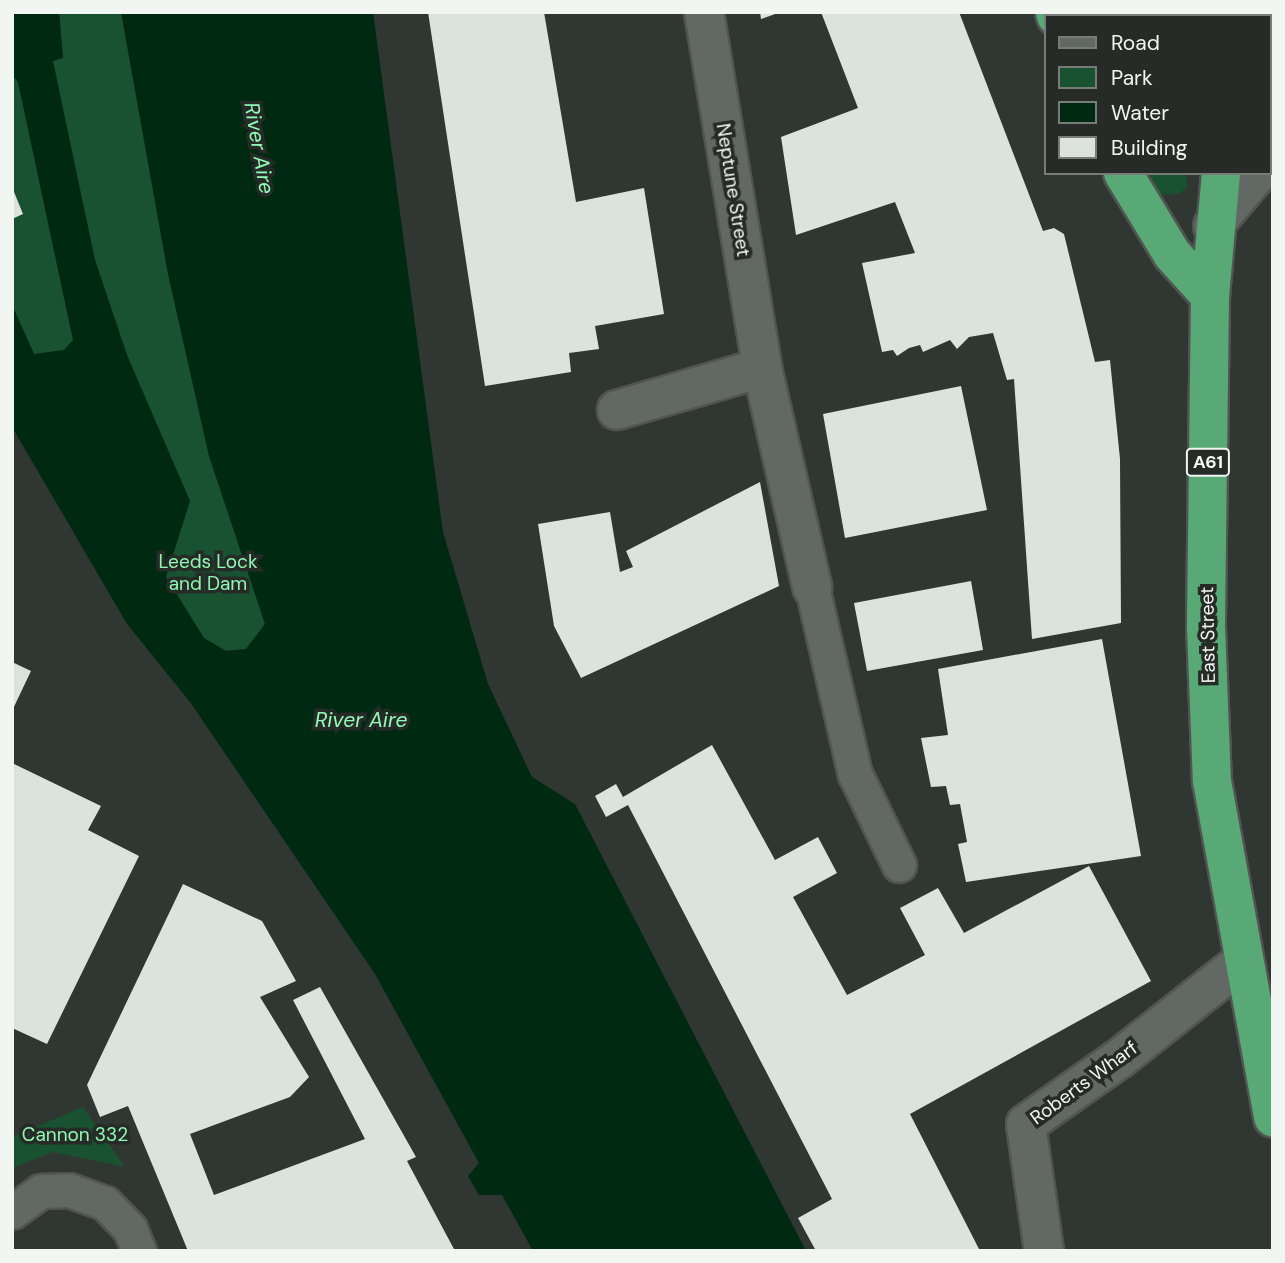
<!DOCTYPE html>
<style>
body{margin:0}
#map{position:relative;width:1285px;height:1263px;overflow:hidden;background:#303632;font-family:"DM Sans",sans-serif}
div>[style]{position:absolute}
.green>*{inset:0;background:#195231}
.water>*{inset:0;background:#002911}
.building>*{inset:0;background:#dce3de}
.roads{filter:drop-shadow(2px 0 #515552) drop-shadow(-2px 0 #515552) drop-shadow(0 2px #515552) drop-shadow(0 -2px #515552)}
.lane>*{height:33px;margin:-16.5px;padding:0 16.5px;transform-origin:16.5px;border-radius:16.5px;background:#626964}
.street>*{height:38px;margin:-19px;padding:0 19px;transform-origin:19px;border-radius:19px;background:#626964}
.highway>*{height:38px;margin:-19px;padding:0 19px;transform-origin:19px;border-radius:19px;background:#59a976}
span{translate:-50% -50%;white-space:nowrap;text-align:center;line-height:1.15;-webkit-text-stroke:7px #262b28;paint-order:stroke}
.shield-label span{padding:2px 5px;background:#262b28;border:2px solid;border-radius:5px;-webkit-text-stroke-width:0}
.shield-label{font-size:18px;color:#f2f6f3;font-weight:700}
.street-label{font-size:19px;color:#f2f6f3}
.park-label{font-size:19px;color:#8ef8b3}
.water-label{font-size:21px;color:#91fbb6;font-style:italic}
.frame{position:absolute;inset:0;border:14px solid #f2f6f3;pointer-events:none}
.legend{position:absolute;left:1044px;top:14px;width:228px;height:161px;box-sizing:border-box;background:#262b28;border:2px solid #787c79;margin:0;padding:9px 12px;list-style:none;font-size:21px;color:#f2f6f3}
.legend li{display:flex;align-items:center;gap:14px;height:35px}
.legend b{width:35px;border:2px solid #787c79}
</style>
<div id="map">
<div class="green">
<div style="clip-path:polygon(59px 12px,121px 12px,168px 274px,209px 456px,265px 624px,246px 649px,226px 651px,204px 638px,166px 577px,172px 553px,127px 355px,95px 260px,52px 61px,63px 58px)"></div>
<div style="clip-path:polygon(1101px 12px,1210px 12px,1102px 16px)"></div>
<div style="clip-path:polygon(12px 75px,18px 81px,73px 340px,65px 350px,34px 354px,12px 305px)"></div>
<div style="clip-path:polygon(1150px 173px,1187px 173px,1187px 188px,1178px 194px,1163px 195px,1154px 189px)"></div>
<div style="clip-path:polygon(83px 1107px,125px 1167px,53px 1152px,12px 1168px,12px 1137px)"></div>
</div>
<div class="water">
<div style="clip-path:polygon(12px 12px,59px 12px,63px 58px,53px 61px,95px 260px,127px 355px,190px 501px,166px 577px,204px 638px,226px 651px,246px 649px,265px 624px,209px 456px,168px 274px,121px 12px,373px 12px,443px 532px,488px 684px,532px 777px,575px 804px,806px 1251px,533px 1251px,502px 1195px,479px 1195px,468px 1176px,479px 1163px,375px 974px,190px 702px,127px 624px,12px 427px,12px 305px,34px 354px,64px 350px,73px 340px,18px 82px,12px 75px)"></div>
</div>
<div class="building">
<div style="clip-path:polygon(428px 12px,544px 12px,576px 202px,644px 188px,664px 314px,595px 326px,599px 349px,569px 353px,571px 372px,485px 386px)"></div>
<div style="clip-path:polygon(760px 12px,778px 12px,778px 13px,761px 19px)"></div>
<div style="clip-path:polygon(821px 12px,959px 12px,1043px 231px,1054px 228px,1064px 234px,1095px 362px,1110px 360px,1120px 459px,1121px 623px,1032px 639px,1014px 379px,1007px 380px,993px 333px,969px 337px,957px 349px,950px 340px,923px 352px,920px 345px,909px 348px,897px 356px,893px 350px,882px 352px,862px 263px,915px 253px,895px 202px,796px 235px,781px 137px,858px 108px)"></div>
<div style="clip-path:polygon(12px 187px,23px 214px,12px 219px)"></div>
<div style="clip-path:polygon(961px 386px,987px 510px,845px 538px,823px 414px)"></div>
<div style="clip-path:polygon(760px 482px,779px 586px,581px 678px,554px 626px,538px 524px,610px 512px,620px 572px,633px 567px,626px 551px)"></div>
<div style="clip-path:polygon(971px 581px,983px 650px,867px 671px,854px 603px)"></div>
<div style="clip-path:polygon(1102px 639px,1141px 856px,966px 882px,958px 844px,967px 842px,960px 804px,950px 805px,946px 786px,931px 787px,921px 738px,948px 735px,938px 669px)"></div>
<div style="clip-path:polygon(12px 662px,31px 671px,12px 711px)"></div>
<div style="clip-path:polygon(712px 745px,775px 860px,818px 837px,837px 873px,793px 897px,847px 995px,925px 955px,900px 908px,938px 888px,964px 933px,1089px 866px,1151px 981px,910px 1114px,980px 1251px,816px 1251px,798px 1218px,832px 1199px,628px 805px,606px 817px,595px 796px,616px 784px,623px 797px)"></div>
<div style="clip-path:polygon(12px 763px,101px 806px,88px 830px,139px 856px,47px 1044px,12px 1028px)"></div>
<div style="clip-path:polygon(183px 884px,262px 921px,296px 981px,260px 997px,309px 1077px,290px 1097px,190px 1134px,214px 1195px,365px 1139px,293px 1000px,320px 987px,416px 1157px,407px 1161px,455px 1251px,188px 1251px,128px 1106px,100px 1117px,87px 1085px)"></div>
</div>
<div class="roads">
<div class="lane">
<div style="left:812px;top:587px;width:192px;rotate:77.1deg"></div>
<div style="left:855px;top:774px;width:101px;rotate:64.2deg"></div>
<div style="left:12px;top:1212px;width:36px;rotate:-36deg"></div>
<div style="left:41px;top:1191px;width:28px;rotate:-2deg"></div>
<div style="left:69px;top:1190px;width:38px;rotate:20deg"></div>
<div style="left:105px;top:1203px;width:36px;rotate:46deg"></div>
<div style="left:130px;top:1229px;width:24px;rotate:68deg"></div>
</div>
<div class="street">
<div style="left:704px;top:12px;width:361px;rotate:80.7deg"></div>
<div style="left:762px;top:368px;width:225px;rotate:77.1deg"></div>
<div style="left:1213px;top:226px;width:70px;rotate:-49.7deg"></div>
<div style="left:617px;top:410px;width:151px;rotate:-16.2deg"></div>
<div style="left:1044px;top:1251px;width:128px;rotate:-98.1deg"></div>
<div style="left:1026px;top:1124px;width:113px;rotate:-35deg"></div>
<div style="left:1119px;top:1059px;width:157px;rotate:-38.3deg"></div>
</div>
<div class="highway">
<div style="left:1055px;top:12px;width:4px;rotate:76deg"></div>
<div style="left:1253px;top:16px;width:4px;rotate:-90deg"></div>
<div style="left:1123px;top:173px;width:95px;rotate:58.8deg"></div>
<div style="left:1172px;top:254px;width:57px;rotate:47.9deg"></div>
<div style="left:1221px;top:173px;width:123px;rotate:95.1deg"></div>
<div style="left:1210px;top:296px;width:331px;rotate:90.7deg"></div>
<div style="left:1206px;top:627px;width:154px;rotate:87.8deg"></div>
<div style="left:1212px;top:781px;width:342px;rotate:79.7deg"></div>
</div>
</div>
<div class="shield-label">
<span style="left:1208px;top:462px">A61</span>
</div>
<div class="street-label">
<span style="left:733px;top:190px;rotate:81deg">Neptune Street</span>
<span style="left:1208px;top:635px;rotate:-91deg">East Street</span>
<span style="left:1084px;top:1083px;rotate:-36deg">Roberts Wharf</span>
</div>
<div class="park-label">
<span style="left:208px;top:573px">Leeds Lock<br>and Dam</span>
<span style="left:75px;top:1135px">Cannon 332</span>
</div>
<div class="water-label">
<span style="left:259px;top:148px;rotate:80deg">River Aire</span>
<span style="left:361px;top:720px">River Aire</span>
</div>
<div class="frame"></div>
<ul class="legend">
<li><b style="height:9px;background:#626964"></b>Road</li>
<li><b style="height:19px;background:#195231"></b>Park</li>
<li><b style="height:19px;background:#002911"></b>Water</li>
<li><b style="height:19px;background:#dce3de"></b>Building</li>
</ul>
</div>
